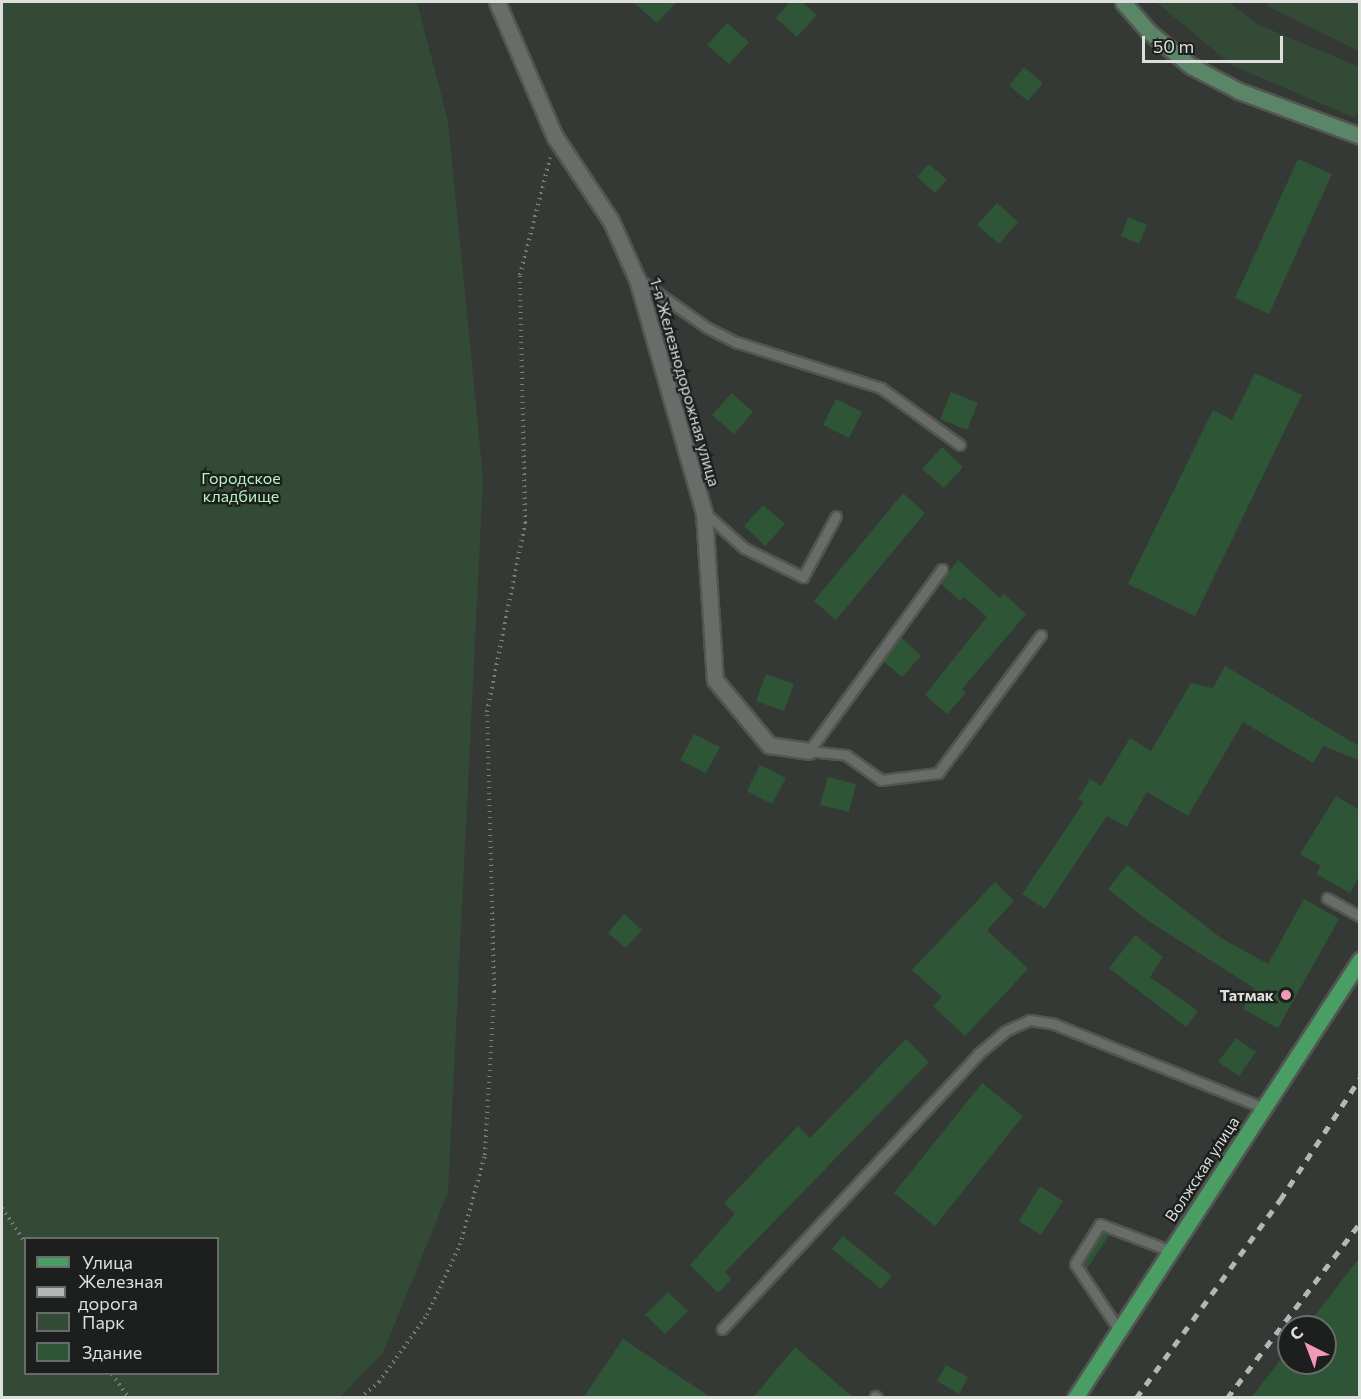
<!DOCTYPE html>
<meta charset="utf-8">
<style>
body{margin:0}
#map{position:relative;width:1361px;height:1399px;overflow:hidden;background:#353935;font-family:Commissioner,sans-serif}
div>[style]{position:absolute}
.green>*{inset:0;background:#324a36}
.building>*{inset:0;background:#2d5536}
.path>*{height:4px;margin-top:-2px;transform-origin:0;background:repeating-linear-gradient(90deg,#7a7d7a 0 1.5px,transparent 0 6px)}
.roads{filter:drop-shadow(2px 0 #525552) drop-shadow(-2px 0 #525552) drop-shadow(0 2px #525552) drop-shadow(0 -2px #525552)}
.lane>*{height:9px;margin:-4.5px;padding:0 4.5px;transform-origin:4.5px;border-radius:4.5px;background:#696d69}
.street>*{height:15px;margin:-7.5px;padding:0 7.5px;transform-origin:7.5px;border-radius:7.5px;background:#696d69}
.secondary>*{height:15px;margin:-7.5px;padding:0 7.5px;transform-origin:7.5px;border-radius:7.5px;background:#5a8667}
.primary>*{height:15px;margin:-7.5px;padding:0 7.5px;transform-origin:7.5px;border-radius:7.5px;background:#4a9e64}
.rail>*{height:4.5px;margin-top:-2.25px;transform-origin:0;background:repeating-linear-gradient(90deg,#b4b7b4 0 8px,transparent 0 16px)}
.dots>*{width:16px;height:16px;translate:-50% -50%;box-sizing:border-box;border:3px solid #1d1f1e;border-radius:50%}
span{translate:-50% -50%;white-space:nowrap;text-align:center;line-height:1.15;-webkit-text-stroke:4.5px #1d1f1e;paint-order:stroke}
.street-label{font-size:16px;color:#dcdfdc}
.park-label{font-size:16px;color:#b5f7c0}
.poi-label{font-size:16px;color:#dcdfdc;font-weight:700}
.right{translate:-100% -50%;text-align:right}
.frame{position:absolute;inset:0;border:3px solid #dcdfdc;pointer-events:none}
.legend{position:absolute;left:24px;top:1237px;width:195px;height:138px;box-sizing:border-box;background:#1d1f1e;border:2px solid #696c6a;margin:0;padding:8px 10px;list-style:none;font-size:18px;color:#dcdfdc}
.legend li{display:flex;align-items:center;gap:12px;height:30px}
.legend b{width:30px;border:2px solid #696c6a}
.north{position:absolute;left:1277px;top:1315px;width:60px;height:60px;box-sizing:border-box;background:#1d1f1e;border:2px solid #696c6a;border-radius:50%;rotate:318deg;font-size:16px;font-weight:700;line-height:24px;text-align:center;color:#dcdfdc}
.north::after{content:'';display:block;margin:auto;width:21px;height:27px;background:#f09ab5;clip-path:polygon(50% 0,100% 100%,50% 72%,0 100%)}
.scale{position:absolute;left:1142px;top:36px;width:141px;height:27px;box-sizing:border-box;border:3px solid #dcdfdc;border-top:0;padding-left:8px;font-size:18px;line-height:21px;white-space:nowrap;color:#dcdfdc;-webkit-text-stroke:4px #1d1f1e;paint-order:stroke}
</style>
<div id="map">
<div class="green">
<div style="clip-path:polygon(evenodd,2px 2px,417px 2px,448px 121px,483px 478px,448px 1192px,383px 1353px,340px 1397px,2px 1397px,2px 2px,26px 1238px,218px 1238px,218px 1374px,26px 1374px,26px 1238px)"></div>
<div style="clip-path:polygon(1156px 2px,1229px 2px,1257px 24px,1359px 67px,1359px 110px,1355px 118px,1233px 66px)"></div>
<div style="clip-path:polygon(1267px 2px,1359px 2px,1359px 51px,1269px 7px)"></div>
</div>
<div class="building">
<div style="clip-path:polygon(633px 2px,677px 2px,657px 23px)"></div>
<div style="clip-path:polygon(790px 2px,802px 2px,817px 15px,797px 37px,776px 18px)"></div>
<div style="clip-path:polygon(727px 23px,749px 42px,729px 64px,707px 45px)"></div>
<div style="clip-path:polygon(1024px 67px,1043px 83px,1028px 101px,1009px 86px)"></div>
<div style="clip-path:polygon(1298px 159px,1332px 174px,1269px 314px,1235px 298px)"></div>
<div style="clip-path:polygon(929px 164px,947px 180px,935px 193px,917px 177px)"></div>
<div style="clip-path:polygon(997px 203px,1018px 222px,999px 244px,977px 225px)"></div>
<div style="clip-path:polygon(1128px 217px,1147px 225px,1139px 244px,1121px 236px)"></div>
<div style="clip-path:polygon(1255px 373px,1302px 395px,1195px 616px,1128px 584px,1213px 410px,1232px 420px)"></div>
<div style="clip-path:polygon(951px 392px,978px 403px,967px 430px,940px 419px)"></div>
<div style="clip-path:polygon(732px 393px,753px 412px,734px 434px,712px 415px)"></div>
<div style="clip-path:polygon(836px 399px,862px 412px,849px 438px,823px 425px)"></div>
<div style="clip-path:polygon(942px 447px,963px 467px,944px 488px,922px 469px)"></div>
<div style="clip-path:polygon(903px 493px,925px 513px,836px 620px,814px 601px)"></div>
<div style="clip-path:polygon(763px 505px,785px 524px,765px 546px,744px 526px)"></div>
<div style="clip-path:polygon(958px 560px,1000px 598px,1004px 594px,1026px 614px,962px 689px,966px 693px,947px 714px,925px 695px,987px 617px,964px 597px,960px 601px,940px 583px)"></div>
<div style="clip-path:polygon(901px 637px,921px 656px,902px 677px,883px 661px)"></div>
<div style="clip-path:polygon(1225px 666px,1359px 746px,1359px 760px,1323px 746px,1313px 763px,1243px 722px,1188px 816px,1147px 792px,1127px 827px,1107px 816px,1045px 909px,1022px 894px,1084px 802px,1078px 799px,1090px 779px,1101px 786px,1130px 738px,1151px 751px,1191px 683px,1213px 688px)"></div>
<div style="clip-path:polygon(766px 674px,794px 684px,784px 711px,756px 701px)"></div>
<div style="clip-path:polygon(694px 734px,720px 747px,706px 773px,680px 760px)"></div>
<div style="clip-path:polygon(760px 765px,786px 778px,772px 804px,747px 791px)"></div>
<div style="clip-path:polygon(828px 777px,856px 784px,849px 812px,820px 805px)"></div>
<div style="clip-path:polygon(1336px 796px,1359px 810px,1359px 877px,1350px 893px,1316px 874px,1321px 866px,1300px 854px)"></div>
<div style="clip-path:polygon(1127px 865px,1221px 938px,1268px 964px,1304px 899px,1339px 919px,1278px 1028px,1243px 1009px,1254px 988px,1147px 920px,1108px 889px)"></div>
<div style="clip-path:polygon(995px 882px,1014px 901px,987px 930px,1028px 969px,965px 1036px,933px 1006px,942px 997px,912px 970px)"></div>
<div style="clip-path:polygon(624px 914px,642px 930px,626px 948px,608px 933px)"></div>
<div style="clip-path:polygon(1135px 935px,1163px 957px,1150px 977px,1198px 1011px,1186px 1027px,1109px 968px)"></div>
<div style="clip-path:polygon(1236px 1038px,1256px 1052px,1239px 1076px,1218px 1062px)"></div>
<div style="clip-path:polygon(906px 1039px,929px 1062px,725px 1272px,731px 1279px,718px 1293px,690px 1265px,735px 1214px,724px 1203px,798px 1126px,810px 1138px)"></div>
<div style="clip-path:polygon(982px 1083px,1023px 1116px,935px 1226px,894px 1193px)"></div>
<div style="clip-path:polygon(1040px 1186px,1063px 1201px,1041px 1235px,1019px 1221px)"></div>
<div style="clip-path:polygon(1103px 1232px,1109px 1235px,1087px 1269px,1083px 1264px)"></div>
<div style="clip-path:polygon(843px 1236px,892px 1276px,881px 1289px,832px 1249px)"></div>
<div style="clip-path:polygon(1359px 1258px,1359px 1398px,1251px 1398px,1289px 1349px,1289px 1363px,1325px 1363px,1325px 1327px,1306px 1327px)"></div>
<div style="clip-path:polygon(668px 1292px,688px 1311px,665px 1334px,645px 1315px)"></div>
<div style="clip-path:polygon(623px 1339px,712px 1398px,583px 1398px)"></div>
<div style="clip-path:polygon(795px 1347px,854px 1398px,753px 1398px)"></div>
<div style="clip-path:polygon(946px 1365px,968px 1377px,959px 1394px,937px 1381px)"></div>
</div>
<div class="path">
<div style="left:2px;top:1208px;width:43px;rotate:56.3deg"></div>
<div style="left:112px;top:1374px;width:29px;rotate:55deg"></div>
<div style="left:360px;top:1398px;width:25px;rotate:-40deg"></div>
<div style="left:379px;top:1382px;width:82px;rotate:-54.4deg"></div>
<div style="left:427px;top:1315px;width:77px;rotate:-64.8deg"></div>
<div style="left:460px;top:1245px;width:93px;rotate:-74.5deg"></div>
<div style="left:485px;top:1155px;width:163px;rotate:-86.8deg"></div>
<div style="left:494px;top:992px;width:280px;rotate:-91.4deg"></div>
<div style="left:487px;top:712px;width:193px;rotate:-78.6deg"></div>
<div style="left:525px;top:523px;width:248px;rotate:-91.2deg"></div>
<div style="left:520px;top:275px;width:121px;rotate:-75.6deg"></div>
</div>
<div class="roads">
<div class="lane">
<div style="left:638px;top:279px;width:83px;rotate:35.2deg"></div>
<div style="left:706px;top:327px;width:34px;rotate:27deg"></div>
<div style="left:736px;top:342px;width:152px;rotate:17.6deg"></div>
<div style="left:881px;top:388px;width:97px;rotate:35.8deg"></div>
<div style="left:704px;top:512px;width:54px;rotate:42deg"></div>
<div style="left:744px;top:548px;width:66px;rotate:26.2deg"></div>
<div style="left:803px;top:577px;width:69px;rotate:-61.6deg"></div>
<div style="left:942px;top:569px;width:225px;rotate:126.2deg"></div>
<div style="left:809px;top:751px;width:37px;rotate:6deg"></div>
<div style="left:846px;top:755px;width:43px;rotate:35.5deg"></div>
<div style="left:881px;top:780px;width:57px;rotate:-7deg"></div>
<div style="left:938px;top:773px;width:172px;rotate:-53.3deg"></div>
<div style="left:1327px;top:898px;width:38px;rotate:29deg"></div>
<div style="left:722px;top:1329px;width:376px;rotate:-47deg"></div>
<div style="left:978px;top:1054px;width:35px;rotate:-40deg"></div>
<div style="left:1005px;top:1031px;width:27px;rotate:-24deg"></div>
<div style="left:1030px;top:1020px;width:24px;rotate:9deg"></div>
<div style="left:1054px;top:1024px;width:226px;rotate:21.8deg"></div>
<div style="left:1119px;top:1330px;width:79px;rotate:-123.7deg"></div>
<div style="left:1075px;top:1264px;width:47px;rotate:-58deg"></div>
<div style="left:1100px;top:1224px;width:76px;rotate:20.8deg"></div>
<div style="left:875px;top:1396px;width:3px;rotate:45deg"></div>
</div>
<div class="street">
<div style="left:497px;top:2px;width:147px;rotate:66.8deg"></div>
<div style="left:555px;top:137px;width:101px;rotate:56.3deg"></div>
<div style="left:611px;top:221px;width:64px;rotate:65.9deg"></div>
<div style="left:637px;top:279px;width:242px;rotate:74deg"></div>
<div style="left:704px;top:512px;width:168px;rotate:86.3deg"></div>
<div style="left:715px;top:680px;width:85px;rotate:50.3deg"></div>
<div style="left:769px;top:745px;width:40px;rotate:8.5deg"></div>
</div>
<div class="secondary">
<div style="left:1123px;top:2px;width:40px;rotate:49deg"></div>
<div style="left:1149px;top:32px;width:54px;rotate:39deg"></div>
<div style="left:1191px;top:66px;width:54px;rotate:27.5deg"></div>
<div style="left:1239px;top:91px;width:129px;rotate:20.4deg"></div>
</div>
<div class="primary">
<div style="left:1075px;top:1398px;width:523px;rotate:-56.95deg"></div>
</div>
</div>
<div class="rail">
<div style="left:1136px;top:1398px;width:245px;rotate:-54deg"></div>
<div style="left:1280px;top:1200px;width:146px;rotate:-56.7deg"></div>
<div style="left:1227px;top:1398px;width:220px;rotate:-52.8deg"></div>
</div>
<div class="dots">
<div style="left:1286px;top:995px;background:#f09ab5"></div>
</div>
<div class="street-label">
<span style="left:685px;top:382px;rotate:74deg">1-я Железнодорожная улица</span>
<span style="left:1202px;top:1169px;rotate:-57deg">Волжская улица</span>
</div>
<div class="park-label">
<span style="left:241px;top:487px">Городское<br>кладбище</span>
</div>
<div class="poi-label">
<span class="right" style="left:1274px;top:995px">Татмак</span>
</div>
<div class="frame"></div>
<ul class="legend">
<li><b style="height:8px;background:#4a9e64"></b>Улица</li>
<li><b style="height:8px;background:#b4b7b4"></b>Железная дорога</li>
<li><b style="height:16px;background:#324a36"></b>Парк</li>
<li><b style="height:16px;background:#2d5536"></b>Здание</li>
</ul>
<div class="north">С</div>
<div class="scale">50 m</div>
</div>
